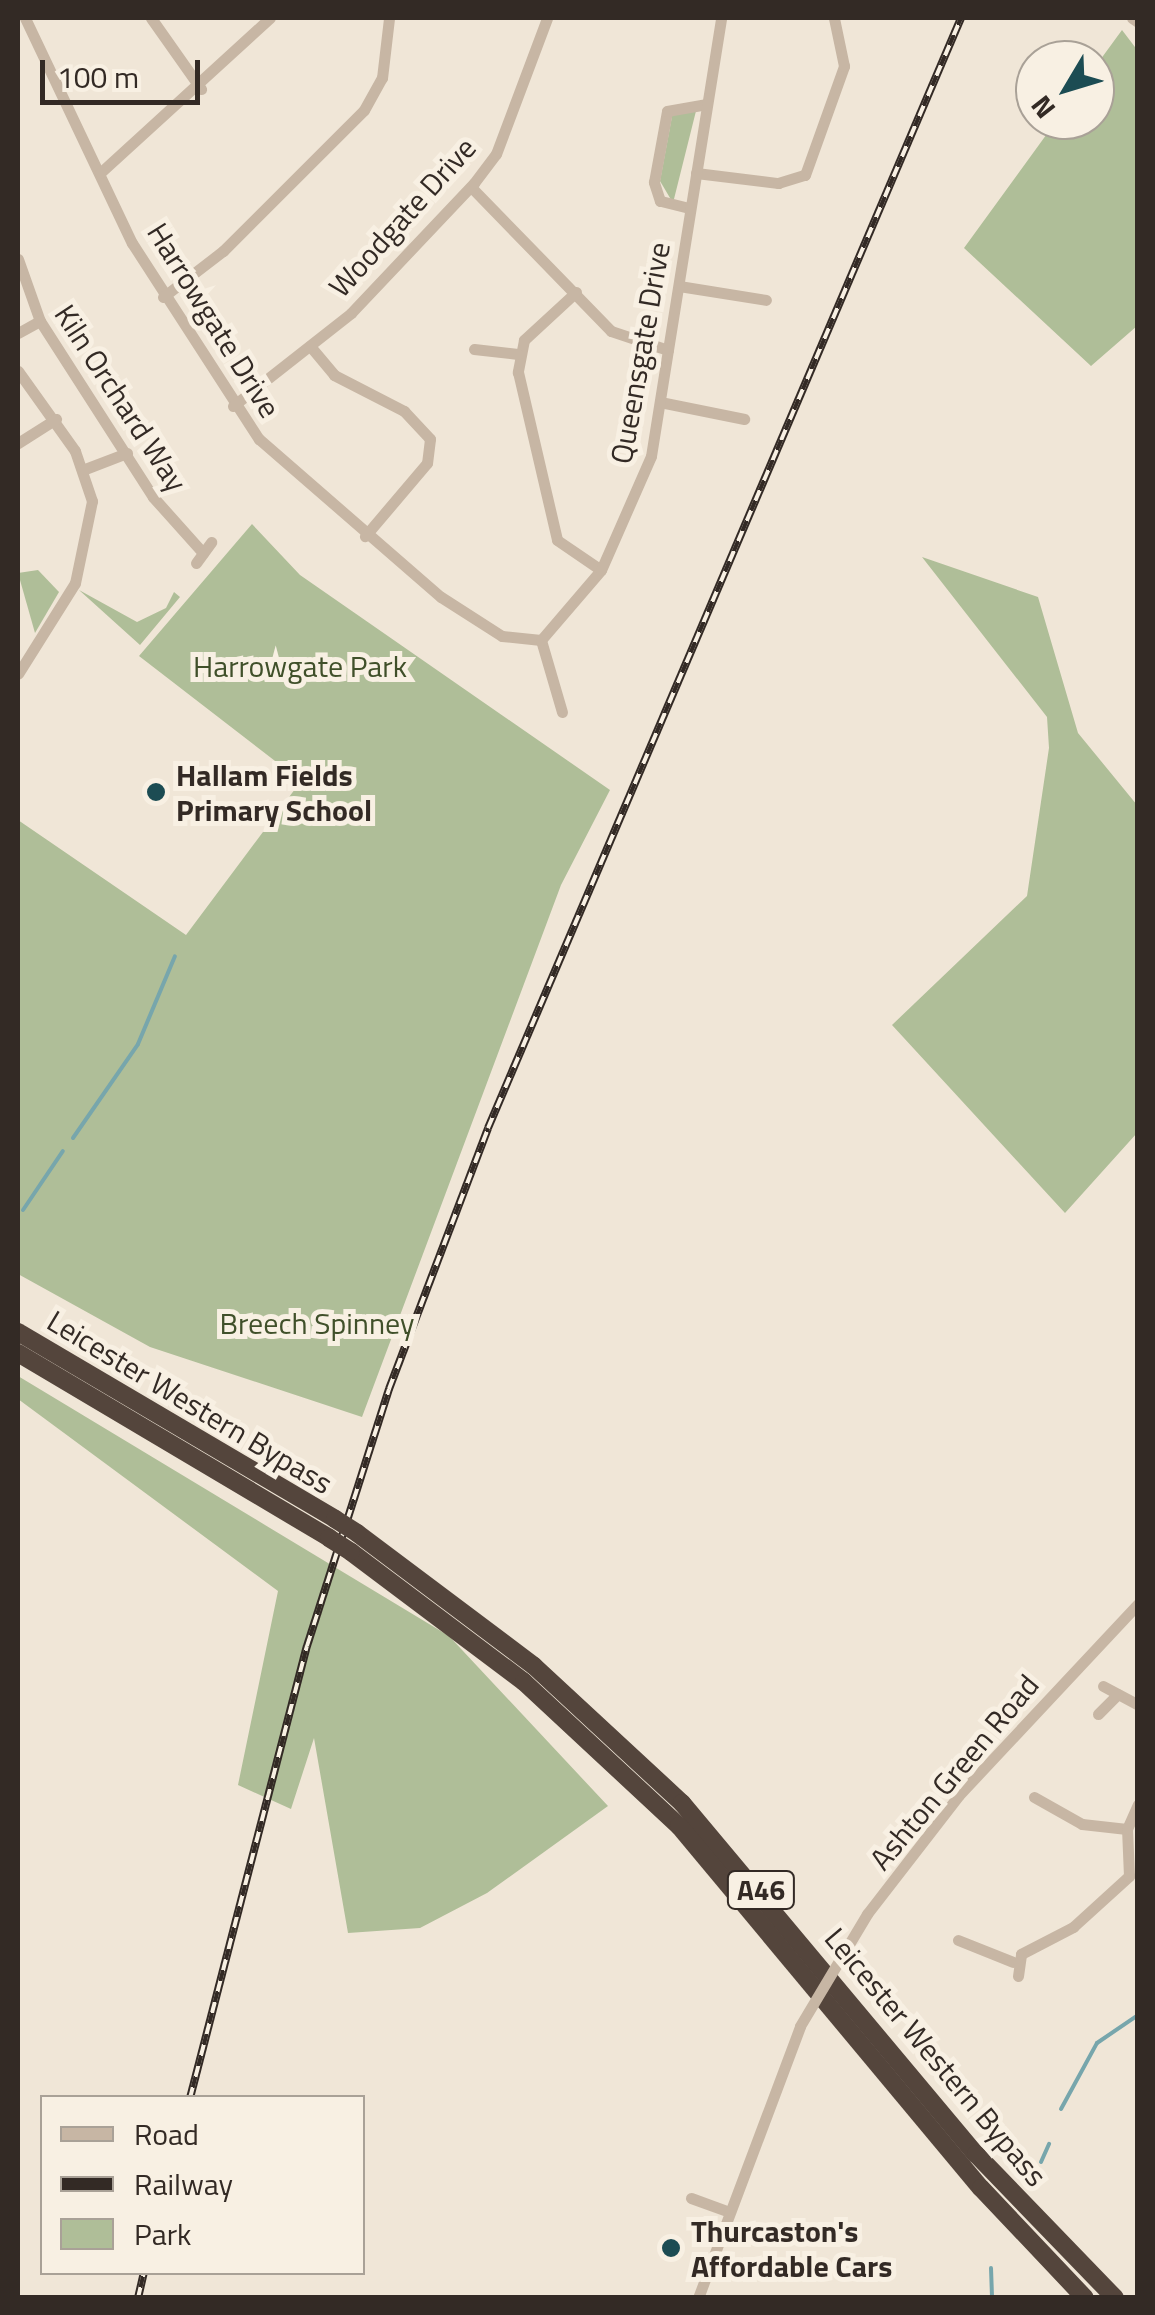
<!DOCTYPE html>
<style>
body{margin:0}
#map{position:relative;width:1155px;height:2315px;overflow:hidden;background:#f0e6d7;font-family:"Titillium Web",sans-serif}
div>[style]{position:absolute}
.green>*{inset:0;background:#afbe98}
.stream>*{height:4px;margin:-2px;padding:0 2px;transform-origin:2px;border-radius:2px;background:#77a6ac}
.minor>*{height:11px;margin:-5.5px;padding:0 5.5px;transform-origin:5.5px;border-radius:5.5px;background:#c7b6a4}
.highway>*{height:18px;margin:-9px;padding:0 9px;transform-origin:9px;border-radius:9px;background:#54453c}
.rail>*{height:8px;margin-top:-4px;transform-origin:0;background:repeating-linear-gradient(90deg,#f8f0e3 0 11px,#332a25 0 22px);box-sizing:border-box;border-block:2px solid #332a25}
.minor-bridge>*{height:11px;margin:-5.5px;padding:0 5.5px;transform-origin:5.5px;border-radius:5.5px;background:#c7b6a4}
.highway-bridge>*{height:18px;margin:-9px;padding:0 9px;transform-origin:9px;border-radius:9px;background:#54453c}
.dots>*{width:28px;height:28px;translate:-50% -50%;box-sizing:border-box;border:5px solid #f8f0e3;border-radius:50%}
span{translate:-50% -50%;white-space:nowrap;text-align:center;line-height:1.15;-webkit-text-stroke:10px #f8f0e3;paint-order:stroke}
.shield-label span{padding:2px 8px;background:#f8f0e3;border:2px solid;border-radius:8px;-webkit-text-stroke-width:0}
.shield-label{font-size:28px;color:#332a25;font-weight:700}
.street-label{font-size:30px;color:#332a25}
.park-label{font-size:30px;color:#40502a}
.poi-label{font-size:30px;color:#332a25;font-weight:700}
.left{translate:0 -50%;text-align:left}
.frame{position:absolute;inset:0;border:20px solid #332a25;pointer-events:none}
.legend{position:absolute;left:40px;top:2095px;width:325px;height:180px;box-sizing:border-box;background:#f8f0e3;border:2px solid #a9a197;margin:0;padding:12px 18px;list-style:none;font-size:30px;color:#332a25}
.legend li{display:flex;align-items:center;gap:20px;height:50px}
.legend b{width:50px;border:2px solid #a9a197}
.north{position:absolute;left:1015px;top:40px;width:100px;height:100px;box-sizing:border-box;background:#f8f0e3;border:2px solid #a9a197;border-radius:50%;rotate:232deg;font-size:28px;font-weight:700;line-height:40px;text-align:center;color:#332a25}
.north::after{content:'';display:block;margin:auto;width:35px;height:45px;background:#1c4c53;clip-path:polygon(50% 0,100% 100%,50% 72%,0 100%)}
.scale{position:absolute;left:40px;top:60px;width:160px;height:45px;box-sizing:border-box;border:5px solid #332a25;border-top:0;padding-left:12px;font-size:30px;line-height:35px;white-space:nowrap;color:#332a25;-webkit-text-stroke:8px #f8f0e3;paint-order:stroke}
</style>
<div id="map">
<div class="green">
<div style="clip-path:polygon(1122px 30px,1138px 51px,1137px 326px,1091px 366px,964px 248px,1057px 120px,1095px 120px,1095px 67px)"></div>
<div style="clip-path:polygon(673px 111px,696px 111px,673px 203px,660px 181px)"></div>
<div style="clip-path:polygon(252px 524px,300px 575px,610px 790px,561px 885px,362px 1417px,150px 1347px,18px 1274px,18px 820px,186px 935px,301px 781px,139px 656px)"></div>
<div style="clip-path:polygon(922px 557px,1038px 597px,1078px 733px,1137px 805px,1137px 1133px,1065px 1213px,892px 1025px,1027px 896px,1049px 748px,1047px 717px)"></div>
<div style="clip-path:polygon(38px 570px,59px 592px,35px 633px,18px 573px)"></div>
<div style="clip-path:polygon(79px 590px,137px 622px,166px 608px,174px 592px,180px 597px,140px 645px)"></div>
<div style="clip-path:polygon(18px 1376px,449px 1636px,608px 1806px,487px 1893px,420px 1928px,348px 1933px,314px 1738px,291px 1809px,238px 1785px,278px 1591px,18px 1399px)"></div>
</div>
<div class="stream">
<div style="left:73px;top:1138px;width:114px;rotate:-55.3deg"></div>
<div style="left:138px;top:1044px;width:95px;rotate:-67.2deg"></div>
<div style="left:23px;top:1210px;width:71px;rotate:-55.9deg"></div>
<div style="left:1061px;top:2109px;width:75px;rotate:-61.4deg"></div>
<div style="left:1097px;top:2043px;width:50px;rotate:-34.3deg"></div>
<div style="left:1041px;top:2162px;width:20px;rotate:-66deg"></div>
<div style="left:991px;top:2268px;width:30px;rotate:88deg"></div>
</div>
<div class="minor">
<div style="left:25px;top:18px;width:249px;rotate:64.6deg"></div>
<div style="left:132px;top:243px;width:234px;rotate:57.1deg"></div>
<div style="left:259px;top:439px;width:241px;rotate:41deg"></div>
<div style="left:441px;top:597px;width:72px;rotate:32.6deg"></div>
<div style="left:502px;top:636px;width:39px;rotate:6deg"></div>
<div style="left:151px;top:18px;width:87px;rotate:54.8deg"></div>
<div style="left:1132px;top:18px;width:7px;rotate:34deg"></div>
<div style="left:100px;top:173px;width:230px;rotate:-42.4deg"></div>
<div style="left:696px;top:173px;width:83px;rotate:7deg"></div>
<div style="left:778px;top:183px;width:28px;rotate:-17deg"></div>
<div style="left:805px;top:175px;width:116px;rotate:-70.3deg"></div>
<div style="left:844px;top:66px;width:49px;rotate:-101.8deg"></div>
<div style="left:471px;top:187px;width:201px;rotate:45.8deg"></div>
<div style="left:611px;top:331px;width:60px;rotate:18.4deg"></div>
<div style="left:689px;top:208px;width:30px;rotate:-166deg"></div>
<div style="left:660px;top:201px;width:20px;rotate:-108deg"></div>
<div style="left:654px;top:182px;width:72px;rotate:-79.6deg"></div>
<div style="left:667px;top:111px;width:39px;rotate:-10deg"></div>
<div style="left:18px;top:259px;width:66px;rotate:70.5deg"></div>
<div style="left:40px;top:321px;width:209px;rotate:57.3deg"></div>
<div style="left:153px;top:497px;width:75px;rotate:48.2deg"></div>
<div style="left:679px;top:286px;width:88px;rotate:9.1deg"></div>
<div style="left:576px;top:292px;width:71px;rotate:137.3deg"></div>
<div style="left:524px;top:340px;width:33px;rotate:101deg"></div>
<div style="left:518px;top:372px;width:172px;rotate:76.9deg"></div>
<div style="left:557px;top:540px;width:53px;rotate:34.3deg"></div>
<div style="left:163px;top:297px;width:76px;rotate:-37.5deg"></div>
<div style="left:223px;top:251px;width:199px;rotate:-45deg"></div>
<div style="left:364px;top:110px;width:37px;rotate:-61deg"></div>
<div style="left:382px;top:78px;width:60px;rotate:-83.3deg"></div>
<div style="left:18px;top:333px;width:25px;rotate:-29deg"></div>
<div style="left:310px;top:346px;width:38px;rotate:50deg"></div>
<div style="left:334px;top:375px;width:79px;rotate:27.2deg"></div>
<div style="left:404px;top:411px;width:38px;rotate:47deg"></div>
<div style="left:430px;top:439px;width:24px;rotate:97deg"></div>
<div style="left:427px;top:463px;width:96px;rotate:130.3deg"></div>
<div style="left:474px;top:349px;width:44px;rotate:6.5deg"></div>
<div style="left:18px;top:371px;width:98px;rotate:54.5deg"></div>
<div style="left:75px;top:451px;width:53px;rotate:71.2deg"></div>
<div style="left:92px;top:501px;width:84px;rotate:101.7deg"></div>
<div style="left:75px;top:583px;width:107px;rotate:122.1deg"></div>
<div style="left:660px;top:402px;width:86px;rotate:11.4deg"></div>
<div style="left:233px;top:406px;width:150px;rotate:-38.2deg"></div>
<div style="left:351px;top:313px;width:179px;rotate:-46.6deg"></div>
<div style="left:474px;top:183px;width:36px;rotate:-53deg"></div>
<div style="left:496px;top:154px;width:145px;rotate:-69.4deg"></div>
<div style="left:18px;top:443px;width:45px;rotate:-32.3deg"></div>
<div style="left:85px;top:469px;width:45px;rotate:-20.9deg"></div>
<div style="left:196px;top:563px;width:26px;rotate:-54deg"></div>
<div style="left:562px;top:712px;width:75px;rotate:-106.3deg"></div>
<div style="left:541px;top:640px;width:92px;rotate:-49.4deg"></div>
<div style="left:601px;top:570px;width:124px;rotate:-66.3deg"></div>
<div style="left:651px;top:456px;width:444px;rotate:-80.9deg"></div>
<div style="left:1103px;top:1686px;width:40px;rotate:28deg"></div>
<div style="left:1098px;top:1714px;width:28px;rotate:-45deg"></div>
<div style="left:1034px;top:1797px;width:55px;rotate:29.4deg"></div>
<div style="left:1082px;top:1824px;width:45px;rotate:6.3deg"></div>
<div style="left:867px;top:1914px;width:150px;rotate:-52.3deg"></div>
<div style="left:959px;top:1795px;width:262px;rotate:-46.9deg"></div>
<div style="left:958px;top:1940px;width:59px;rotate:21.8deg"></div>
<div style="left:1018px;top:1976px;width:22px;rotate:-82deg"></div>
<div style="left:1021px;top:1954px;width:59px;rotate:-27.4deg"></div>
<div style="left:1073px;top:1927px;width:76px;rotate:-42.3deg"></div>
<div style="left:1129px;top:1876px;width:47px;rotate:-92.4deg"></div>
<div style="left:1127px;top:1829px;width:27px;rotate:-66deg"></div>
<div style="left:691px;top:2198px;width:37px;rotate:20deg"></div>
<div style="left:698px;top:2298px;width:290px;rotate:-69.4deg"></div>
</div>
<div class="highway">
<div style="left:18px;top:1332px;width:368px;rotate:30.5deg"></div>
<div style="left:18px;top:1353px;width:362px;rotate:30.7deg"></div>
<div style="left:357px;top:1533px;width:221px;rotate:36.9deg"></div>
<div style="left:534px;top:1666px;width:202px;rotate:42.8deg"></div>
<div style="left:682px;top:1803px;width:458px;rotate:50.1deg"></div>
<div style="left:976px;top:2154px;width:200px;rotate:46deg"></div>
<div style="left:351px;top:1552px;width:216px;rotate:36.9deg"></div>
<div style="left:524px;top:1682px;width:212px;rotate:42.9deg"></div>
<div style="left:679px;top:1826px;width:471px;rotate:50.2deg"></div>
<div style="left:981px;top:2188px;width:151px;rotate:46.6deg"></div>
</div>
<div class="rail">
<div style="left:190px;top:2098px;width:467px;rotate:-75.5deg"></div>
<div style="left:307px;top:1646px;width:270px;rotate:-72.3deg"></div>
<div style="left:389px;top:1389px;width:279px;rotate:-69.2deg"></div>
<div style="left:488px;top:1128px;width:1207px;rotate:-66.92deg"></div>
<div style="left:138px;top:2298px;width:27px;rotate:-77deg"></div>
</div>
<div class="minor-bridge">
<div style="left:800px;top:2026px;width:131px;rotate:-59.1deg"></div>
</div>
<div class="highway-bridge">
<div style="left:335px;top:1519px;width:26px;rotate:32deg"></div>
<div style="left:329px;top:1538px;width:26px;rotate:32deg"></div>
</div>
<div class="dots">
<div style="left:156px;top:792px;background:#1c4c53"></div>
<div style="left:671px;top:2248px;background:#1c4c53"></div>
</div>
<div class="shield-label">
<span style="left:761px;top:1890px">A46</span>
</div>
<div class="street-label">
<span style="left:402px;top:217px;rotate:-48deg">Woodgate Drive</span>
<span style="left:214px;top:320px;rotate:58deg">Harrowgate Drive</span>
<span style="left:640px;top:353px;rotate:-80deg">Queensgate Drive</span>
<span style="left:121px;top:398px;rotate:57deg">Kiln Orchard Way</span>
<span style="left:190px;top:1402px;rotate:31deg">Leicester Western Bypass</span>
<span style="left:954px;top:1772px;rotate:-50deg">Ashton Green Road</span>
<span style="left:936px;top:2057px;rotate:50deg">Leicester Western Bypass</span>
</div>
<div class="park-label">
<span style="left:300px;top:666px">Harrowgate Park</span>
<span style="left:317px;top:1323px">Breech Spinney</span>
</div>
<div class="poi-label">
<span class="left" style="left:176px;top:792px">Hallam Fields<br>Primary School</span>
<span class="left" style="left:691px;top:2248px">Thurcaston's<br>Affordable Cars</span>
</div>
<div class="frame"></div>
<ul class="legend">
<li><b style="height:12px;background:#c7b6a4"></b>Road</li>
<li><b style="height:12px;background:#332a25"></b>Railway</li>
<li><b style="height:28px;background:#afbe98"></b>Park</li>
</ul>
<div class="north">N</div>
<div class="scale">100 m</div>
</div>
